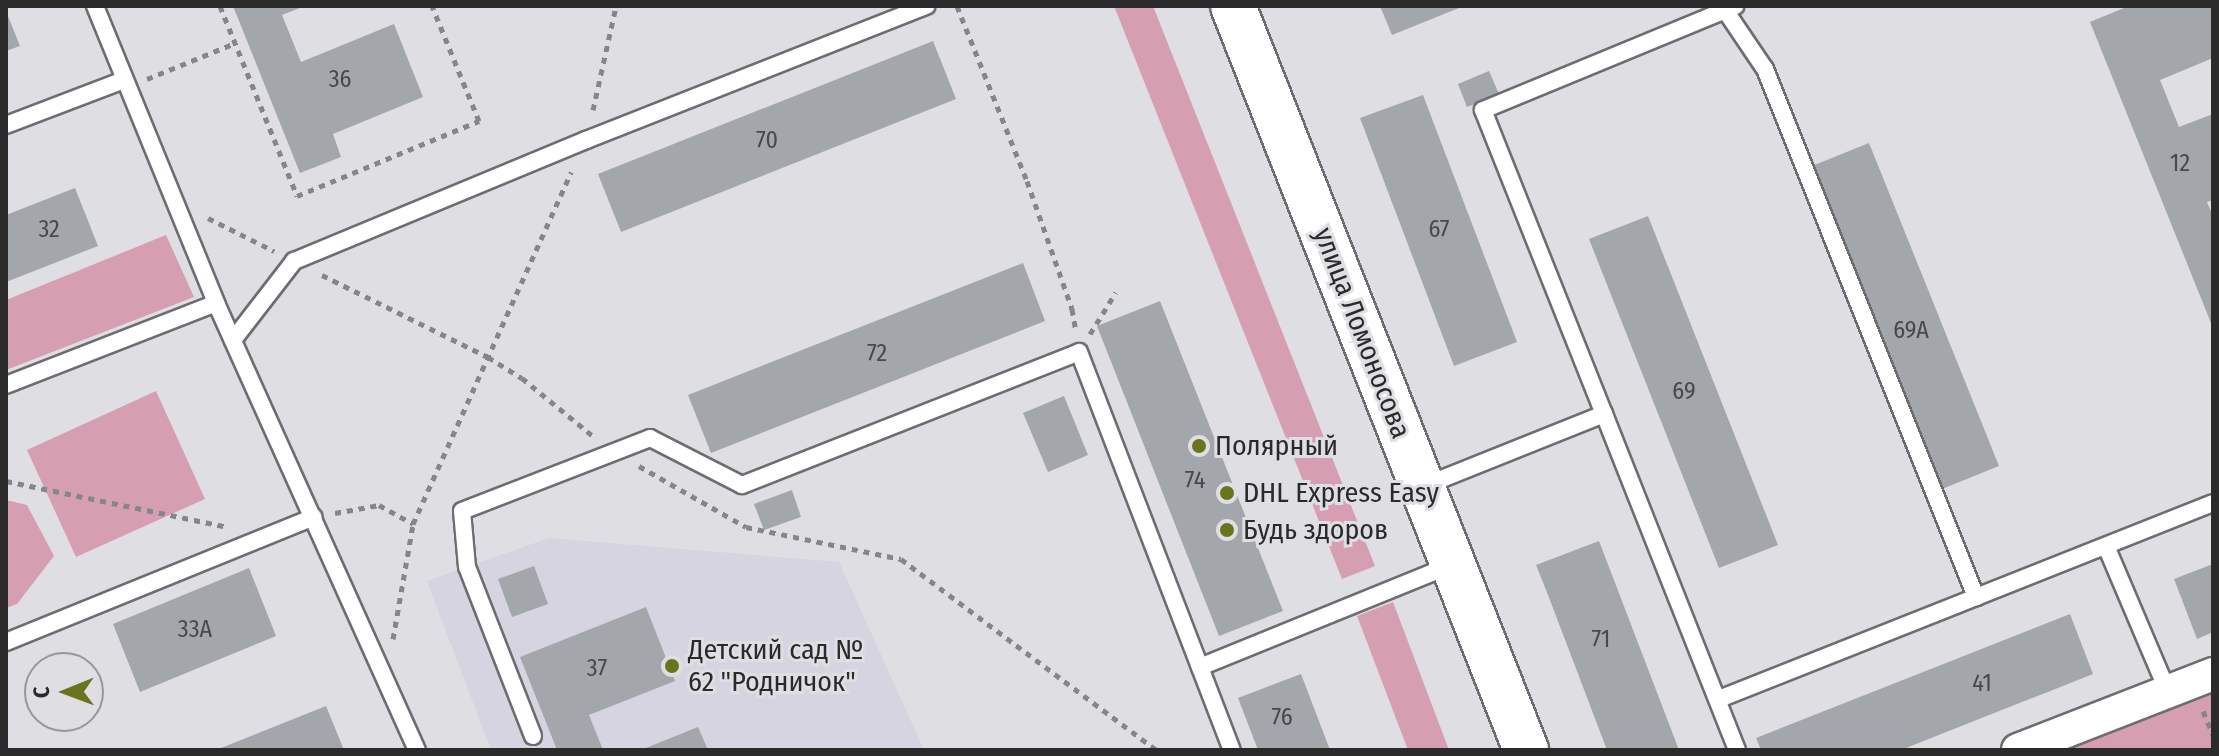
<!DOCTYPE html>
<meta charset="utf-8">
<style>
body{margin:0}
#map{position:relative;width:2219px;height:756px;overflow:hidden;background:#dfdee3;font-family:"Fira Sans Condensed",sans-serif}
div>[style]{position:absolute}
.built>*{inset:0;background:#d5d4e0}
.green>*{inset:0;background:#d59fb1}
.building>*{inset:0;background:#a3a6aa}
.path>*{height:5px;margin-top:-2.5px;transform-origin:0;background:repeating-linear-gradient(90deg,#868588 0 6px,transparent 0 12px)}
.roads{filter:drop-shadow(2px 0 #6d6d71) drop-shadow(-2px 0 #6d6d71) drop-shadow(0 2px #6d6d71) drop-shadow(0 -2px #6d6d71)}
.lane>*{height:16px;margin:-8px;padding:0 8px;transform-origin:8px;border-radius:8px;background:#fff}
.street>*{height:32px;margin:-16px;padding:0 16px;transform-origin:16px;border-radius:16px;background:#fff}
.secondary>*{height:44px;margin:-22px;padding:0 22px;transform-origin:22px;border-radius:22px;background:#fff}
.dots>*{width:22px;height:22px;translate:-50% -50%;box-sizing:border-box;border:4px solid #dfdee3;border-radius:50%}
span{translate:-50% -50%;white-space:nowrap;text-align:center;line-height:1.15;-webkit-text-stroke:6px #dfdee3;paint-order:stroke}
.number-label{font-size:24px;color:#48494b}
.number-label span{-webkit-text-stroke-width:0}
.street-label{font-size:28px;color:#2a2a2b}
.poi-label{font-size:28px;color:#2a2a2b}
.left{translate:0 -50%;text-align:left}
.frame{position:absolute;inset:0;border:8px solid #2a2a2b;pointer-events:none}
.north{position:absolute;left:24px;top:652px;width:80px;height:80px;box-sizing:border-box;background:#dfdee3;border:2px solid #979699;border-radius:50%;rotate:269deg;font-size:22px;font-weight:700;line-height:32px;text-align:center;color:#2a2a2b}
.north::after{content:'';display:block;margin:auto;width:28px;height:36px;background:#6a741f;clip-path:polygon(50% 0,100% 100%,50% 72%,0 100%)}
</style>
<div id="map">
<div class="built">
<div style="clip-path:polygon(549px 538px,839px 562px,924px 750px,491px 750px,427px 581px)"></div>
</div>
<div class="green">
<div style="clip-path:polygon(1114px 6px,1153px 6px,1375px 566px,1342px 579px)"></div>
<div style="clip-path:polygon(166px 235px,194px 297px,6px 370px,6px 300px)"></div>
<div style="clip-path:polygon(156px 391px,205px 499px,76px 557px,27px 450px)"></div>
<div style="clip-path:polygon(6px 500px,27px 505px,54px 556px,17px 604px,6px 608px)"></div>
<div style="clip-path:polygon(1393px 602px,1449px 750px,1408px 750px,1357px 616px)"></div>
<div style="clip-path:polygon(2213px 693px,2213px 750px,2065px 750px)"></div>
</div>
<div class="building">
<div style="clip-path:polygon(233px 6px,305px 6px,282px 15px,301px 62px,394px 24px,423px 97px,333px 134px,341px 157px,300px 173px)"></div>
<div style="clip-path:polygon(1380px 6px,1464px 6px,1392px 35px)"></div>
<div style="clip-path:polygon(2129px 6px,2213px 6px,2213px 58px,2160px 80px,2179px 127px,2213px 114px,2213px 200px,2207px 202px,2213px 216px,2213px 328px,2090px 22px)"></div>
<div style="clip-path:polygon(6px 11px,20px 46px,6px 51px)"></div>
<div style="clip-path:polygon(933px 41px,956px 99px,621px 232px,598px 174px)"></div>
<div style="clip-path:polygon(1489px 71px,1499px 94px,1467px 107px,1458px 84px)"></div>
<div style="clip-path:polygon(1423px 95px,1517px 342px,1454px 366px,1360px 118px)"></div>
<div style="clip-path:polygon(1869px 143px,1999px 466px,1942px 489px,1812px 166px)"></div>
<div style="clip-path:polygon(75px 188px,98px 246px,6px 282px,6px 215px)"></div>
<div style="clip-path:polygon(1648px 216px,1778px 545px,1719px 568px,1589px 239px)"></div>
<div style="clip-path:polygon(1023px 263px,1045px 321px,711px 453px,688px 395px)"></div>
<div style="clip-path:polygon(1160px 301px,1283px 611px,1219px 636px,1097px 326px)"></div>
<div style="clip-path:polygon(1064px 396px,1088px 455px,1048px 472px,1023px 413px)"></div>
<div style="clip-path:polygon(792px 490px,801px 517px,764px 530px,754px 504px)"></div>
<div style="clip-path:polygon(1599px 541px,1679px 750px,1607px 750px,1548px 595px,1536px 565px)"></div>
<div style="clip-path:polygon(2213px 564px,2213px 632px,2197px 639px,2174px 579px)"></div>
<div style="clip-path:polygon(534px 566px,548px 604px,512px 617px,498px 579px)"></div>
<div style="clip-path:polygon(249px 568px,276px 636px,140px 692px,113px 624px)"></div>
<div style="clip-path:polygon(646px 607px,675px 681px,589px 715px,603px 750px,557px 750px,520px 657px)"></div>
<div style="clip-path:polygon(2070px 614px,2093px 674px,1901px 750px,1761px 750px,1756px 738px)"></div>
<div style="clip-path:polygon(1301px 674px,1330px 750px,1258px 750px,1238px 698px)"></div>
<div style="clip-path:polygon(326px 706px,344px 750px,216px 750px)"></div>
<div style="clip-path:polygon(698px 727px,708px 750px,641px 750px)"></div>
</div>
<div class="path">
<div style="left:220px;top:6px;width:205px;rotate:67.9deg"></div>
<div style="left:297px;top:196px;width:197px;rotate:-22.4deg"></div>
<div style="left:479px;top:121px;width:124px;rotate:-112.2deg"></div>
<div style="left:957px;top:6px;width:188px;rotate:68.2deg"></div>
<div style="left:1027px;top:181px;width:136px;rotate:70.6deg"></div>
<div style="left:1072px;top:309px;width:22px;rotate:80deg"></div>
<div style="left:147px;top:79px;width:95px;rotate:-22.2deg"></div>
<div style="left:593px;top:110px;width:107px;rotate:-77.5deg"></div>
<div style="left:208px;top:218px;width:74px;rotate:26.6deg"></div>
<div style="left:322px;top:275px;width:185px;rotate:26.3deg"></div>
<div style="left:488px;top:357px;width:40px;rotate:32deg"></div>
<div style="left:522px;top:378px;width:93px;rotate:39.3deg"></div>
<div style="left:1090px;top:334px;width:49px;rotate:-58.2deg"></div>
<div style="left:639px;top:466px;width:123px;rotate:29.7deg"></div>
<div style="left:746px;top:527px;width:158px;rotate:11.7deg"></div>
<div style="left:901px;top:559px;width:319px;rotate:36.8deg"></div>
<div style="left:6px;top:481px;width:223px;rotate:11.7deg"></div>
<div style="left:335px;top:513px;width:45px;rotate:-10.3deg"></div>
<div style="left:379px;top:505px;width:39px;rotate:29deg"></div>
<div style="left:393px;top:639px;width:117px;rotate:-80.1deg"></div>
<div style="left:413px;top:524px;width:386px;rotate:-65.8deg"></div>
<div style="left:2203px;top:711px;width:26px;rotate:67deg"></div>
</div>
<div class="roads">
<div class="lane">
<div style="left:95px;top:6px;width:321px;rotate:67.8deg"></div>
<div style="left:1725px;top:10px;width:71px;rotate:55.9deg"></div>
<div style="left:1765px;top:69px;width:569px;rotate:68.22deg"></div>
<div style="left:6px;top:125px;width:126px;rotate:-20.9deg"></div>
<div style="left:233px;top:340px;width:100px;rotate:-52.3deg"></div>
<div style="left:294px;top:261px;width:316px;rotate:-22.5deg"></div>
<div style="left:586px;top:140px;width:366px;rotate:-21.5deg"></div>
<div style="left:6px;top:385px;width:225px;rotate:-21.3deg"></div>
<div style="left:216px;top:303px;width:490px;rotate:65.8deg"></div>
<div style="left:1604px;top:414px;width:361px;rotate:68.4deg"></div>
<div style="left:1424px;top:486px;width:194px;rotate:-21.8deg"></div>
<div style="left:1604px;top:414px;width:327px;rotate:-111.7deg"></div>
<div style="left:1483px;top:110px;width:273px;rotate:-22.4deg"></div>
<div style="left:2106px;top:546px;width:159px;rotate:67deg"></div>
<div style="left:6px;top:642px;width:332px;rotate:-22.1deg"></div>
<div style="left:1200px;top:667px;width:271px;rotate:-22.1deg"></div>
<div style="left:1719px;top:699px;width:531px;rotate:-21.64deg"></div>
<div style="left:533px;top:736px;width:181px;rotate:-111.3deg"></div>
<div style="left:467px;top:567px;width:56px;rotate:-95.1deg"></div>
<div style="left:462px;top:511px;width:202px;rotate:-21.2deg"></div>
<div style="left:650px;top:438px;width:103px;rotate:27.1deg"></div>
<div style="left:742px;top:485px;width:362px;rotate:-21.5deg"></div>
<div style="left:1079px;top:352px;width:426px;rotate:69deg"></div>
</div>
<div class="street">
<div style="left:2018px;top:750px;width:209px;rotate:-21.3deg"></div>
</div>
<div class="secondary">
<div style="left:1233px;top:6px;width:800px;rotate:68.5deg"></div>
</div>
</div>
<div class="dots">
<div style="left:1199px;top:446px;background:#6a741f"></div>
<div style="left:1227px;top:493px;background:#6a741f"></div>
<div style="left:1227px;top:530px;background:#6a741f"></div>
<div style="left:672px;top:666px;background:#6a741f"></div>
</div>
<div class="number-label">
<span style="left:340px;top:80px">36</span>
<span style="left:767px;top:141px">70</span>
<span style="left:2180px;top:164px">12</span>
<span style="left:49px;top:230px">32</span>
<span style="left:1439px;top:230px">67</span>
<span style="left:1911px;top:331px">69А</span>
<span style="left:877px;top:354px">72</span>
<span style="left:1684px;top:392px">69</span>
<span style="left:1195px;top:481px">74</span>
<span style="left:195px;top:630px">33А</span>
<span style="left:1601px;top:640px">71</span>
<span style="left:597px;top:669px">37</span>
<span style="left:1982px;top:684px">41</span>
<span style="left:1282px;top:718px">76</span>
</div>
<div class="street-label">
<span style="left:1362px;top:333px;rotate:69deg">улица Ломоносова</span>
</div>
<div class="poi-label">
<span class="left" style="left:1215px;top:446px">Полярный</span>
<span class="left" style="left:1243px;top:493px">DHL Express Easy</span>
<span class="left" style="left:1243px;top:530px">Будь здоров</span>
<span class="left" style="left:688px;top:666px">Детский сад №<br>62 "Родничок"</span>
</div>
<div class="frame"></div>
<div class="north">С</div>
</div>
